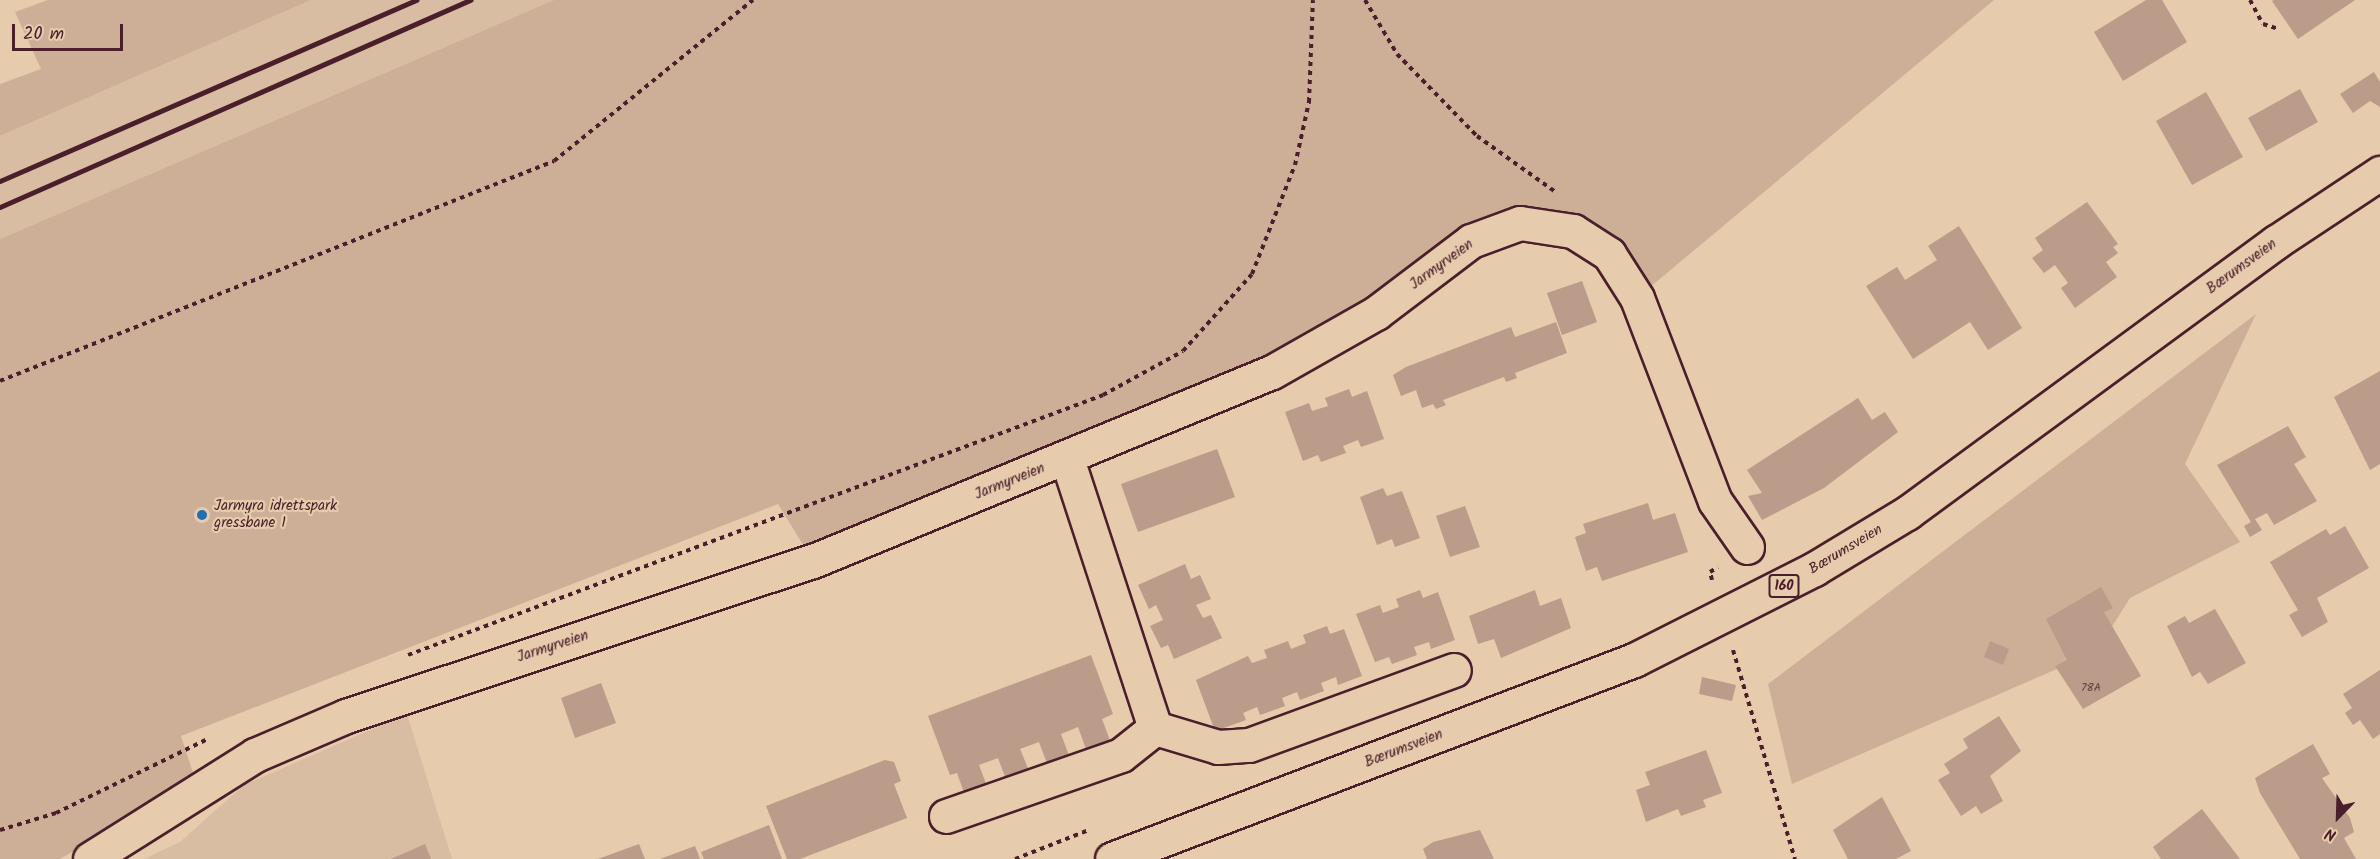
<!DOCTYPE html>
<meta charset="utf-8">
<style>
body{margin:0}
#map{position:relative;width:2380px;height:859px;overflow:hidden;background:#e6cbad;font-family:Kalam,sans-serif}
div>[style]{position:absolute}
.built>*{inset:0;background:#d9bda2}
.green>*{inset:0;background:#cdaf98}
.building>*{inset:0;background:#bb9b89}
.path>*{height:4px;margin-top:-2px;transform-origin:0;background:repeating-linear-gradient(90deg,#4a1f2b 0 4.5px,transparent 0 9px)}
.roads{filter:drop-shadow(2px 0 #4a1f2b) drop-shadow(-2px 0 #4a1f2b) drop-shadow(0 2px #4a1f2b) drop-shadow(0 -2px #4a1f2b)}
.minor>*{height:33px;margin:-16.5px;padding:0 16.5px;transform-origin:16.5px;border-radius:16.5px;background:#e6cbad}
.primary>*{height:33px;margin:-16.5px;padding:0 16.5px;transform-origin:16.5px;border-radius:16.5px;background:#e6cbad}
.rail>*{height:4.5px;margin:-2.25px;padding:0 2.25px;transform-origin:2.25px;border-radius:2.25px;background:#4a1f2b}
.dots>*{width:16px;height:16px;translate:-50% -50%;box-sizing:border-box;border:3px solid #e6cbad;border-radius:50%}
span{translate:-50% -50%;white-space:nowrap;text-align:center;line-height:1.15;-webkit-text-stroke:4.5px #e6cbad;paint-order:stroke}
.number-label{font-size:12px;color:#663e42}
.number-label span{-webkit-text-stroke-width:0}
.shield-label span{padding:2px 4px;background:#e6cbad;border:2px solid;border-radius:4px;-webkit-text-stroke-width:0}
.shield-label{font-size:14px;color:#4a1f2b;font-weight:700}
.street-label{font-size:15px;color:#4a1f2b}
.poi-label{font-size:15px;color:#4a1f2b}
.left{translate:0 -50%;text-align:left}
.north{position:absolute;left:2308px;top:787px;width:60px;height:60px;-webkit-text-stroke:4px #e6cbad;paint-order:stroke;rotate:203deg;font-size:16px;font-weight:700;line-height:24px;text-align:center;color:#4a1f2b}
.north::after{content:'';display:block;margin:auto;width:21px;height:27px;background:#4a1f2b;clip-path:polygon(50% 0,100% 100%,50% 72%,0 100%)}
.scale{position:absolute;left:12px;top:24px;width:111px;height:27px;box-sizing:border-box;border:3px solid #4a1f2b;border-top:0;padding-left:8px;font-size:18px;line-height:21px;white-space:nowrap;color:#4a1f2b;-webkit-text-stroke:4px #e6cbad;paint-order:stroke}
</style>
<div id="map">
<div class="built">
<div style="clip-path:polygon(311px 0,554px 0,0 239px,0 136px)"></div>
<div style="clip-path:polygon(407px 714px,452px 859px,144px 859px,180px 842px,244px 785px)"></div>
</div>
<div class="green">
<div style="clip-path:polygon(48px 0,311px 0,0 136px,0 84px,41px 69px,15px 12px)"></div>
<div style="clip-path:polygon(554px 0,1994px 0,1637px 298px,1573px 231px,1520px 223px,1376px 313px,813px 561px,778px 504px,181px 736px,194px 776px,189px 784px,60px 859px,0 859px,0 239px)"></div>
<div style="clip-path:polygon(2256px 314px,2185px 464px,2240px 542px,2130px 598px,2096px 652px,1792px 784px,1768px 684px)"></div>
</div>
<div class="building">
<div style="clip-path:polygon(2146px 0,2162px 0,2187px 42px,2123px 81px,2094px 32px)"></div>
<div style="clip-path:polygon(2355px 0,2298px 39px,2272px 1px,2274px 0)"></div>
<div style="clip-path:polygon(2374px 72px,2380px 82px,2380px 107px,2370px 101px,2353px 113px,2340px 94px)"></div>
<div style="clip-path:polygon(2300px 89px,2318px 122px,2266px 151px,2248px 118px)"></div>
<div style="clip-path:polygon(2206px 92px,2243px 157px,2192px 185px,2156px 121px)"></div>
<div style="clip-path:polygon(2087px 202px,2118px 244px,2113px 247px,2118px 253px,2106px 262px,2117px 277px,2075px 308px,2061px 288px,2068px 283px,2055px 265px,2044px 273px,2032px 258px,2043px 250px,2035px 238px)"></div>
<div style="clip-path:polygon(1959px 226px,2022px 328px,1988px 350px,1970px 322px,1913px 359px,1866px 286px,1897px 267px,1905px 280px,1937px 260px,1928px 246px)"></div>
<div style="clip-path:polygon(1582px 281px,1597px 322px,1562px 335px,1547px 293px)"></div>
<div style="clip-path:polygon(1556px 322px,1567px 353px,1515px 373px,1517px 378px,1506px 382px,1504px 377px,1443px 400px,1446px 405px,1436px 409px,1433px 404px,1422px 408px,1416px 390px,1401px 396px,1393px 375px,1406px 367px,1511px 327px,1515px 337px)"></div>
<div style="clip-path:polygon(2380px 371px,2380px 464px,2370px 470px,2334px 397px)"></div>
<div style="clip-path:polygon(1349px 389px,1352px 397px,1367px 391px,1384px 439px,1361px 447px,1358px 440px,1343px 446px,1346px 453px,1321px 462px,1318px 455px,1303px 461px,1285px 412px,1309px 403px,1312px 411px,1328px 406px,1325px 398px)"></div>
<div style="clip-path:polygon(1858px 398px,1872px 420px,1885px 412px,1898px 432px,1824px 488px,1762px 520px,1748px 496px,1762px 493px,1747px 470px)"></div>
<div style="clip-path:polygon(2288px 426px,2306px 457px,2294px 464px,2317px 501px,2274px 525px,2267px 513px,2255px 519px,2262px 530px,2250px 537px,2244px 526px,2251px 522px,2217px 465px)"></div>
<div style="clip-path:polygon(1217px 449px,1235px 497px,1138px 532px,1121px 484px)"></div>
<div style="clip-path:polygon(1383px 488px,1387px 496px,1402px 491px,1420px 538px,1395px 547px,1392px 539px,1377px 545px,1360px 497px)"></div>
<div style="clip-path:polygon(1648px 503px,1653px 520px,1675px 513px,1688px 552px,1602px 581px,1597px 567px,1586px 571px,1575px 537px,1586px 533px,1583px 524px)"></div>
<div style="clip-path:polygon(1465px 506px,1480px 547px,1450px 557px,1436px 516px)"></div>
<div style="clip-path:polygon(2345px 526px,2369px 568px,2317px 598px,2328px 622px,2302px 637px,2289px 615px,2298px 610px,2270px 562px,2326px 529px,2330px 535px)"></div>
<div style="clip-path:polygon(1185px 564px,1191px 579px,1200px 575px,1211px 599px,1196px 605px,1203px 618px,1211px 615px,1222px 638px,1174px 659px,1168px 645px,1161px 648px,1150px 626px,1163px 620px,1156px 605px,1149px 609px,1138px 585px)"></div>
<div style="clip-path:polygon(2101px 587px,2113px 608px,2104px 612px,2141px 676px,2083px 709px,2055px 666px,2067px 660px,2046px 619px)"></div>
<div style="clip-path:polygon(1420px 590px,1423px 598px,1438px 592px,1455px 640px,1431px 649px,1429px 642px,1414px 647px,1417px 655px,1392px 664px,1389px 657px,1375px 662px,1356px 614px,1380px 605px,1383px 613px,1399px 607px,1396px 599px)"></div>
<div style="clip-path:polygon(1535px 590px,1540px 606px,1561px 598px,1571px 628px,1501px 658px,1494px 639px,1478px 644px,1469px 616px)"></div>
<div style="clip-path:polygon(2215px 609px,2246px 663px,2208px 684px,2200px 672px,2192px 677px,2167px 626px,2185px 616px,2189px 623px)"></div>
<div style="clip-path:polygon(1327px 626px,1330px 634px,1344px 629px,1362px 676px,1338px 685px,1336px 677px,1321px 683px,1324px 691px,1300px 700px,1297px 692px,1282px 698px,1285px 706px,1260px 715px,1257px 707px,1243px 713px,1246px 720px,1215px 731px,1196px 680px,1248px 656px,1252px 663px,1267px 658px,1264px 650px,1288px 641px,1291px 649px,1306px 643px,1303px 635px)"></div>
<div style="clip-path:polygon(1990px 641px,2009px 649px,2003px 665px,1984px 657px)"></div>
<div style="clip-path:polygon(1091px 655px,1113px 714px,1102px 719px,1111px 743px,1087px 752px,1078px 727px,1061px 734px,1070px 758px,1048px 766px,1039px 742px,1020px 749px,1030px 773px,1007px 782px,998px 758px,979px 765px,988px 789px,966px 798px,957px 773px,950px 775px,928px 716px)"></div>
<div style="clip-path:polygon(2380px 670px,2380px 734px,2373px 739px,2360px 720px,2353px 725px,2345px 713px,2352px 708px,2343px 694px)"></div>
<div style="clip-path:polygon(1702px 677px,1736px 685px,1732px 701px,1699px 694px)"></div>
<div style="clip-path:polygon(601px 683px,616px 723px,575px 738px,561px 698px)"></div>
<div style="clip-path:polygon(1999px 716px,2021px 751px,1990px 776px,2003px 801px,1981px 814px,1976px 806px,1961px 816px,1938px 780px,1950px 773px,1944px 764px,1968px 748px,1963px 739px)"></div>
<div style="clip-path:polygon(2313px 744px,2330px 774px,2322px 778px,2350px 818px,2354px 832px,2344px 838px,2356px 859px,2300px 859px,2260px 793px,2255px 778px)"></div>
<div style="clip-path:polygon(1706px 750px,1722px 793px,1703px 800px,1706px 807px,1681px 816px,1678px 809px,1646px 822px,1636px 790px,1650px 785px,1645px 772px)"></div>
<div style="clip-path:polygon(885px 760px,894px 762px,901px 781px,894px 784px,907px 818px,800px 859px,787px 859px,766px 806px)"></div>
<div style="clip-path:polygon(1882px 797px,1911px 851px,1896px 859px,1848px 859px,1833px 830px)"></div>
<div style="clip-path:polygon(2202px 809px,2240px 859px,2161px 859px,2153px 847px)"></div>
<div style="clip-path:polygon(769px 825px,782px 859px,704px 859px,701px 852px)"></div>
<div style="clip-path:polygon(1480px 830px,1494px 859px,1427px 859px,1423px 849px,1433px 842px)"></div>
<div style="clip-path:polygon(425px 844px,431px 859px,391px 859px)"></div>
<div style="clip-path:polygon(639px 844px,645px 859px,598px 859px)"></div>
<div style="clip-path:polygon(695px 846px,700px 859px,660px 859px)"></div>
</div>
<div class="path">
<div style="left:1365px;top:0;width:63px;rotate:59.3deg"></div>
<div style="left:1397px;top:54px;width:115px;rotate:45.7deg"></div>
<div style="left:1477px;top:136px;width:95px;rotate:35.5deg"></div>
<div style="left:2250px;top:0;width:27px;rotate:62deg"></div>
<div style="left:2263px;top:24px;width:16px;rotate:18deg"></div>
<div style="left:0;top:381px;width:596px;rotate:-21.66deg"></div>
<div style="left:554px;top:161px;width:256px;rotate:-39deg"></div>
<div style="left:1712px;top:580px;width:8px;rotate:-104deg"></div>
<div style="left:1710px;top:572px;width:9px;rotate:-32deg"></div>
<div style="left:1733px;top:650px;width:218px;rotate:73.5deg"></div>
<div style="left:408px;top:655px;width:742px;rotate:-20.51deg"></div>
<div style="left:1103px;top:395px;width:91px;rotate:-28.8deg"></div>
<div style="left:1183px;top:351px;width:103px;rotate:-48.1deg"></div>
<div style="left:1252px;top:274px;width:117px;rotate:-68.5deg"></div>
<div style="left:1295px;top:165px;width:65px;rotate:-77.5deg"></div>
<div style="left:1309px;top:102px;width:102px;rotate:-87.8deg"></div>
<div style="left:0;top:830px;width:59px;rotate:-16.9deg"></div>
<div style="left:56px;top:813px;width:169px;rotate:-26deg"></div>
<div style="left:1015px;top:859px;width:79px;rotate:-21.4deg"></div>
</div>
<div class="roads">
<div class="minor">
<div style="left:1155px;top:728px;width:66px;rotate:16.8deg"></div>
<div style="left:1218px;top:747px;width:31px;rotate:-4deg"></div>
<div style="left:1249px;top:745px;width:218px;rotate:-20.1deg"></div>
<div style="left:946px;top:816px;width:185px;rotate:-19.2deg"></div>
<div style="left:1121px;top:755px;width:43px;rotate:-38.5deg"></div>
<div style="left:1155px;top:728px;width:283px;rotate:-108.1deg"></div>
<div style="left:90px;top:859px;width:195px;rotate:-32.2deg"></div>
<div style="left:255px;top:755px;width:99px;rotate:-23.2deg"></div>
<div style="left:346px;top:716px;width:492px;rotate:-18.4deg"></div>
<div style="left:813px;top:561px;width:496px;rotate:-22.4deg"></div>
<div style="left:1272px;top:372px;width:120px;rotate:-29.6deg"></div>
<div style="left:1376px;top:313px;width:119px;rotate:-37.2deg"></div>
<div style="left:1471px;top:241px;width:52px;rotate:-20.2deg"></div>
<div style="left:1520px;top:223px;width:54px;rotate:8.6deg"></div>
<div style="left:1573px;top:231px;width:43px;rotate:32.6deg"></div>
<div style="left:1609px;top:254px;width:52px;rotate:57.5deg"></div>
<div style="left:1637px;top:298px;width:217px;rotate:69deg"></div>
<div style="left:1715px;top:501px;width:56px;rotate:55.2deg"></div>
</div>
<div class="primary">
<div style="left:1112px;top:859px;width:559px;rotate:-20.87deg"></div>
<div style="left:1634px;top:660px;width:202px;rotate:-26.8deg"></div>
<div style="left:1814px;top:569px;width:109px;rotate:-31.1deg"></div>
<div style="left:1907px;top:513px;width:458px;rotate:-36.3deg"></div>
<div style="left:2276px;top:242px;width:125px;rotate:-33.6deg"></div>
</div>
</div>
<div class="rail">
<div style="left:0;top:181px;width:454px;rotate:-23.5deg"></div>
<div style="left:0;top:207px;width:514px;rotate:-23.77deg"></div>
</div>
<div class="dots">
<div style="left:202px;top:515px;background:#1f6fb2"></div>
</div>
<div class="number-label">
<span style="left:2091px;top:688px">78A</span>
</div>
<div class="shield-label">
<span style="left:1784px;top:586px">160</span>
</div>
<div class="street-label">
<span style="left:1442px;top:265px;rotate:-36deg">Jarmyrveien</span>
<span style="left:2242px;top:267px;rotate:-36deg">Bærumsveien</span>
<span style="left:1010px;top:482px;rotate:-22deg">Jarmyrveien</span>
<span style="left:1846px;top:550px;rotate:-31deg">Bærumsveien</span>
<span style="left:553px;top:647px;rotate:-18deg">Jarmyrveien</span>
<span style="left:1404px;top:749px;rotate:-21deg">Bærumsveien</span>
</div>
<div class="poi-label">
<span class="left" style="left:214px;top:515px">Jarmyra idrettspark<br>gressbane 1</span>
</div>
<div class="north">N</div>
<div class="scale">20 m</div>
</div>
